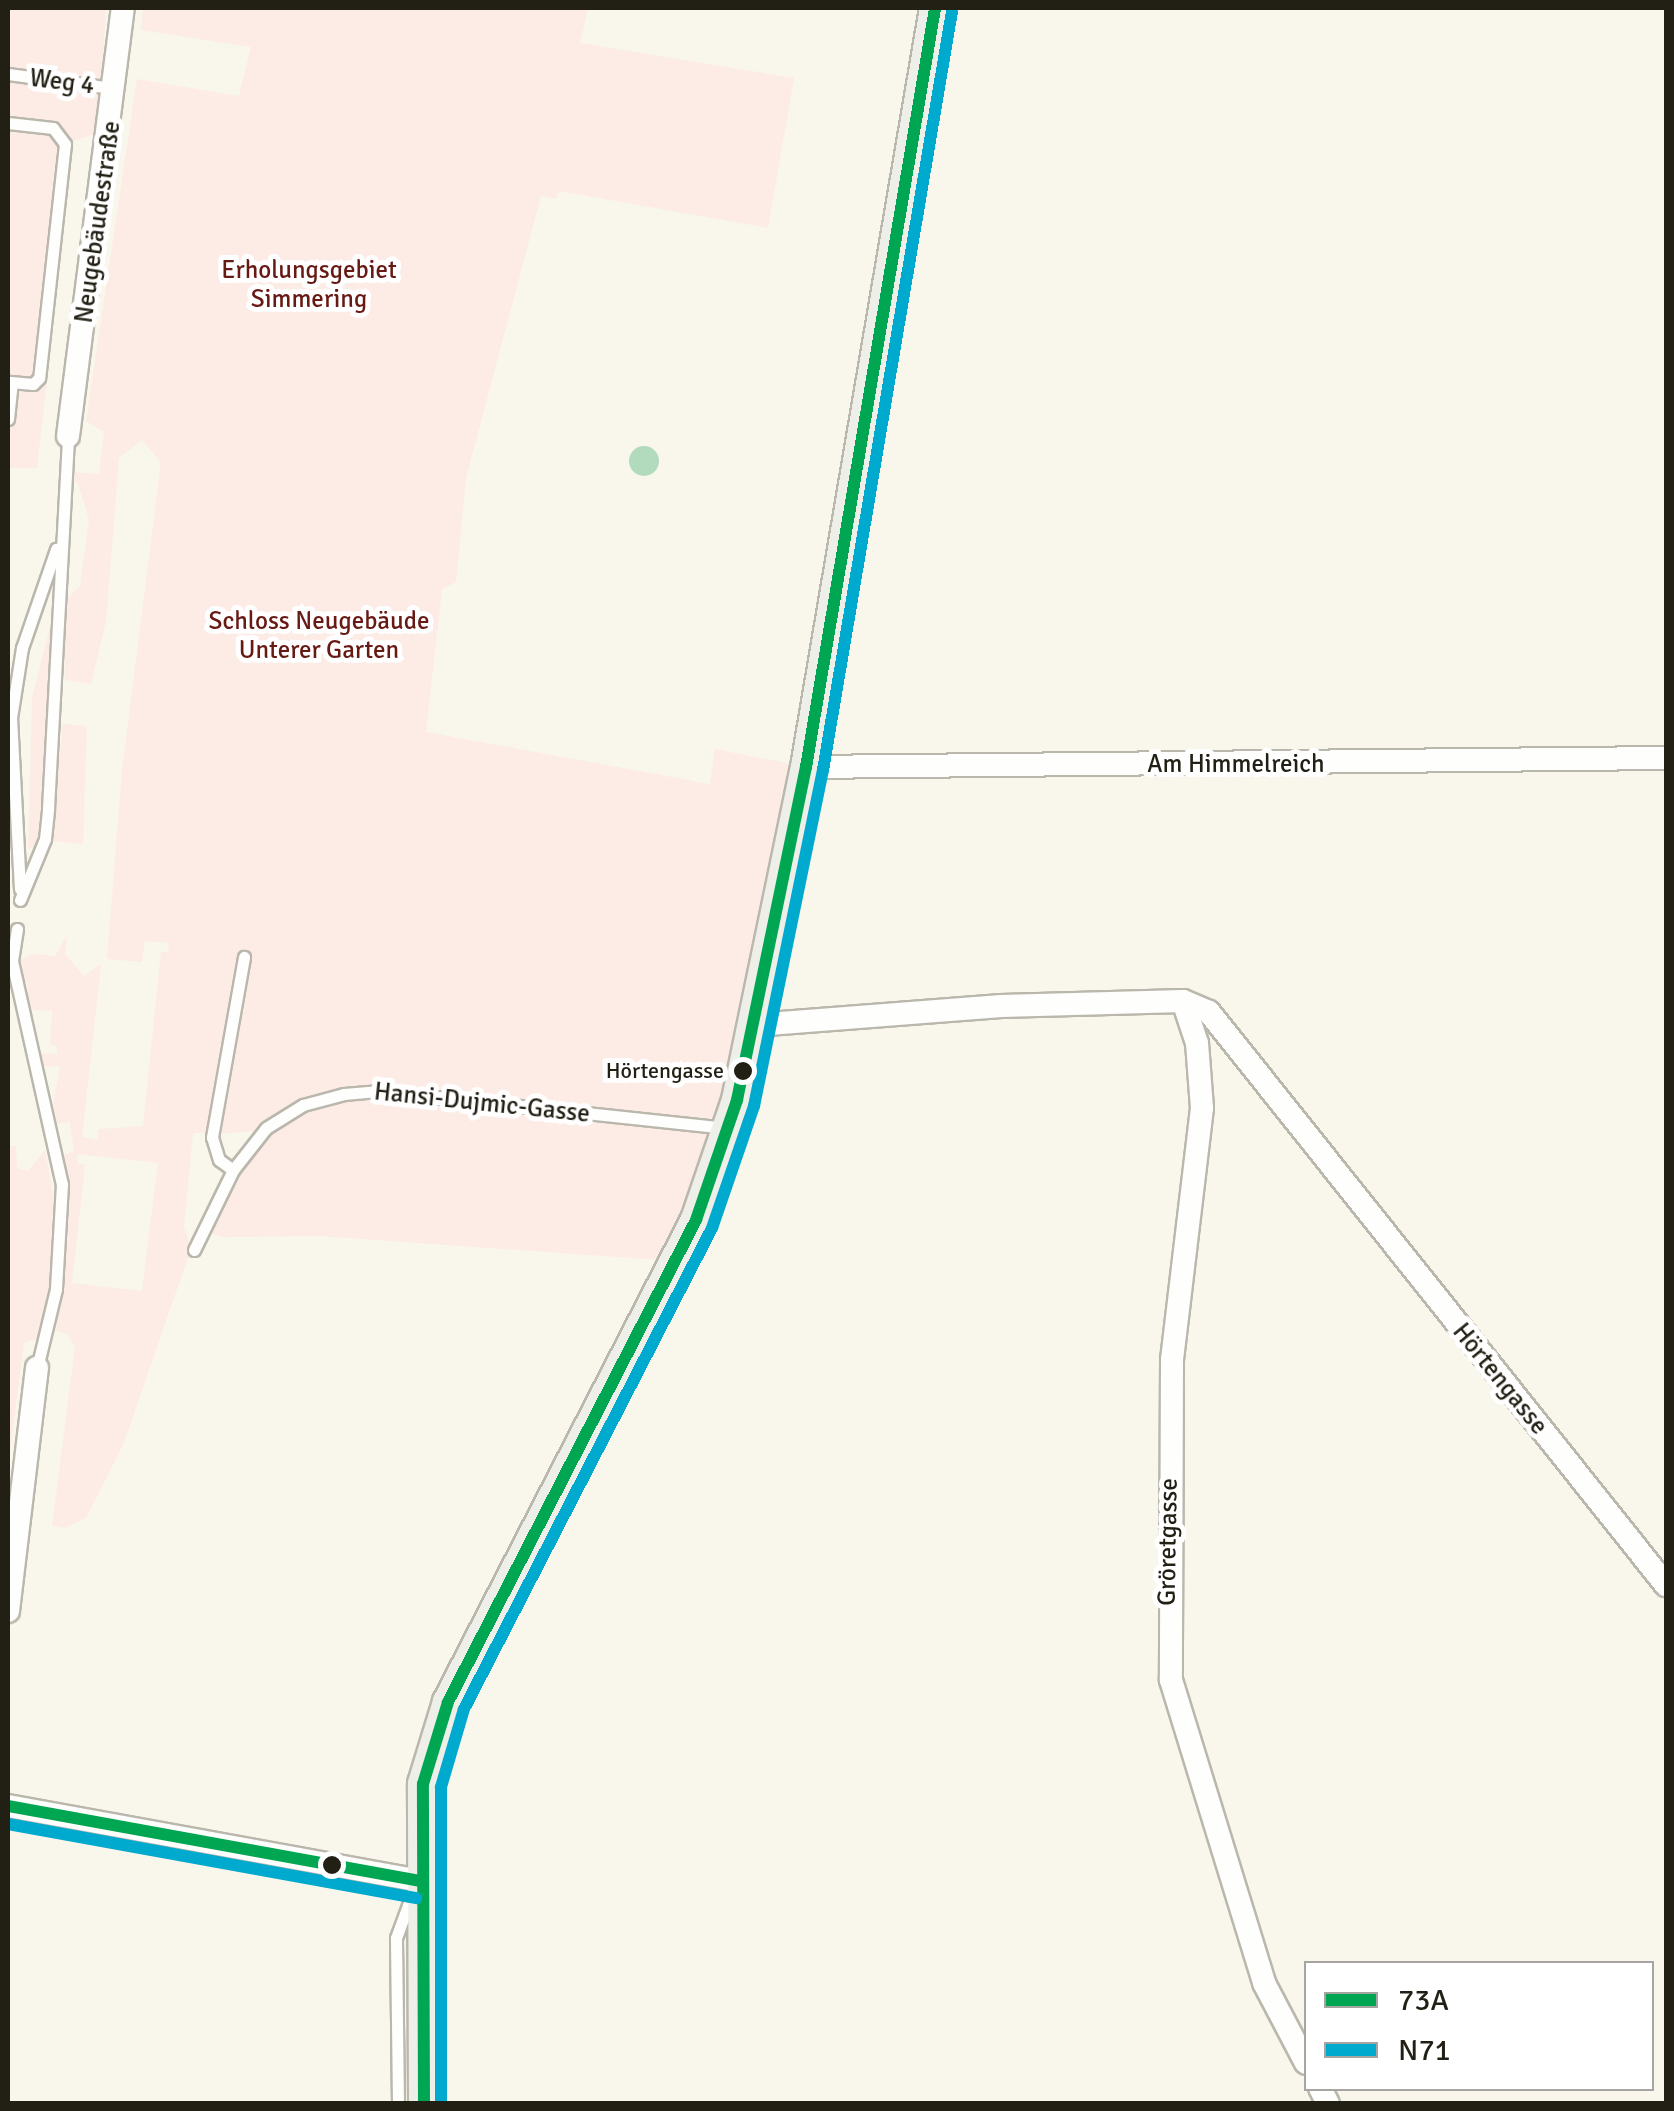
<!DOCTYPE html>
<meta charset="utf-8">
<style>
body{margin:0}
#map{position:relative;width:1674px;height:2111px;overflow:hidden;background:#f9f6ec;font-family:Signika,sans-serif}
div>[style]{position:absolute}
.green>*{inset:0;background:#fcece5}
.water>*{inset:0;background:#b2dbbe}
.round{border-radius:50%}
.roads{filter:drop-shadow(2px 0 #bab7ad) drop-shadow(-2px 0 #bab7ad) drop-shadow(0 2px #bab7ad) drop-shadow(0 -2px #bab7ad)}
.lane>*{height:11px;margin:-5.5px;padding:0 5.5px;transform-origin:5.5px;border-radius:5.5px;background:#fefefc}
.street>*{height:22px;margin:-11px;padding:0 11px;transform-origin:11px;border-radius:11px;background:#fefefc}
.secondary>*{height:30px;margin:-15px;padding:0 15px;transform-origin:15px;border-radius:15px;background:#eeefe9}
.bus-1>*{height:12px;margin:-6px;padding:0 6px;transform-origin:6px;border-radius:6px;background:#00a651}
.bus-2>*{height:12px;margin:-6px;padding:0 6px;transform-origin:6px;border-radius:6px;background:#00a9ce}
.dots>*{width:28px;height:28px;translate:-50% -50%;box-sizing:border-box;border:5px solid #fff;border-radius:50%}
span{translate:-50% -50%;white-space:nowrap;text-align:center;line-height:1.15;-webkit-text-stroke:10px #fff;paint-order:stroke}
.bus-label{font-size:22px;color:#221f14}
.right{translate:-100% -50%;text-align:right}
.street-label{font-size:25px;color:#221f14}
.park-label{font-size:25px;color:#671913}
.frame{position:absolute;inset:0;border:10px solid #221f14;pointer-events:none}
.legend{position:absolute;left:1304px;top:1961px;width:350px;height:130px;box-sizing:border-box;background:#fff;border:2px solid #a7a5a1;margin:0;padding:12px 18px;list-style:none;font-size:30px;color:#221f14}
.legend li{display:flex;align-items:center;gap:20px;height:50px}
.legend b{width:50px;border:2px solid #a7a5a1}
</style>
<div id="map">
<div class="green">
<div style="clip-path:polygon(8px 8px,106px 8px,98px 133px,74px 141px,37px 468px,8px 468px)"></div>
<div style="clip-path:polygon(evenodd,143px 8px,588px 8px,580px 43px,794px 78px,768px 228px,559px 191px,556px 199px,541px 196px,466px 478px,456px 582px,442px 589px,426px 732px,710px 784px,715px 749px,806px 767px,755px 1025px,675px 1261px,320px 1236px,221px 1237px,210px 1232px,251px 1156px,252px 1131px,219px 1134px,251px 959px,239px 956px,205px 1133px,193px 1133px,184px 1227px,191px 1249px,123px 1445px,86px 1518px,65px 1528px,52px 1526px,75px 1347px,67px 1334px,56px 1331px,66px 1224px,63px 1155px,74px 1151px,70px 1122px,57px 1124px,53px 1103px,60px 1067px,42px 1066px,37px 1053px,57px 1054px,57px 1046px,50px 1045px,52px 1011px,28px 1009px,28px 983px,21px 982px,17px 962px,33px 954px,55px 956px,67px 935px,65px 954px,84px 976px,101px 964px,82px 1137px,97px 1140px,99px 1129px,143px 1126px,161px 952px,168px 952px,169px 943px,145px 941px,142px 962px,107px 959px,122px 771px,161px 462px,142px 440px,119px 458px,106px 621px,91px 684px,65px 680px,63px 603px,80px 586px,89px 519px,78px 484px,67px 472px,99px 474px,104px 432px,86px 421px,137px 79px,239px 96px,251px 47px,141px 30px,143px 8px,78px 1154px,158px 1163px,142px 1291px,72px 1283px,85px 1165px,77px 1163px,78px 1154px)"></div>
<div style="clip-path:polygon(54px 611px,55px 669px,39px 843px,28px 850px,32px 698px)"></div>
<div style="clip-path:polygon(63px 724px,87px 726px,83px 844px,50px 841px)"></div>
<div style="clip-path:polygon(8px 1146px,16px 1146px,17px 1168px,28px 1171px,45px 1150px,58px 1221px,43px 1337px,24px 1343px,8px 1467px)"></div>
</div>
<div class="water">
<div class="round" style="left:629px;top:446px;width:30px;height:30px"></div>
</div>
<div class="roads">
<div class="lane">
<div style="left:8px;top:74px;width:105px;rotate:7.7deg"></div>
<div style="left:8px;top:123px;width:45px;rotate:6.3deg"></div>
<div style="left:53px;top:128px;width:20px;rotate:53deg"></div>
<div style="left:65px;top:144px;width:235px;rotate:96.3deg"></div>
<div style="left:39px;top:378px;width:8px;rotate:135deg"></div>
<div style="left:33px;top:384px;width:25px;rotate:-175deg"></div>
<div style="left:8px;top:419px;width:36px;rotate:-84deg"></div>
<div style="left:20px;top:889px;width:171px;rotate:-93deg"></div>
<div style="left:11px;top:718px;width:71px;rotate:-81.1deg"></div>
<div style="left:22px;top:648px;width:105px;rotate:-71deg"></div>
<div style="left:20px;top:900px;width:66px;rotate:-67.7deg"></div>
<div style="left:45px;top:839px;width:31px;rotate:-84deg"></div>
<div style="left:48px;top:808px;width:373px;rotate:-86.9deg"></div>
<div style="left:17px;top:929px;width:32px;rotate:99deg"></div>
<div style="left:12px;top:961px;width:229px;rotate:77.4deg"></div>
<div style="left:62px;top:1184px;width:105px;rotate:93.3deg"></div>
<div style="left:56px;top:1289px;width:81px;rotate:103.5deg"></div>
<div style="left:233px;top:1170px;width:17px;rotate:-144deg"></div>
<div style="left:219px;top:1160px;width:24px;rotate:-107deg"></div>
<div style="left:212px;top:1137px;width:183px;rotate:-79.9deg"></div>
<div style="left:194px;top:1250px;width:89px;rotate:-64deg"></div>
<div style="left:233px;top:1170px;width:53px;rotate:-51.8deg"></div>
<div style="left:266px;top:1128px;width:44px;rotate:-31.9deg"></div>
<div style="left:303px;top:1105px;width:42px;rotate:-15deg"></div>
<div style="left:344px;top:1094px;width:36px;rotate:-5deg"></div>
<div style="left:380px;top:1091px;width:346px;rotate:6.1deg"></div>
<div style="left:398px;top:2104px;width:166px;rotate:-90.7deg"></div>
<div style="left:396px;top:1938px;width:52px;rotate:-69.8deg"></div>
</div>
<div class="street">
<div style="left:68px;top:436px;width:432px;rotate:-82.7deg"></div>
<div style="left:806px;top:767px;width:860px;rotate:-0.6deg"></div>
<div style="left:1183px;top:1001px;width:44px;rotate:71.6deg"></div>
<div style="left:1197px;top:1043px;width:65px;rotate:85.6deg"></div>
<div style="left:1202px;top:1108px;width:253px;rotate:96.8deg"></div>
<div style="left:1172px;top:1359px;width:321px;rotate:90.2deg"></div>
<div style="left:1171px;top:1680px;width:317px;rotate:72.9deg"></div>
<div style="left:1264px;top:1983px;width:90px;rotate:62.3deg"></div>
<div style="left:755px;top:1025px;width:247px;rotate:-4.4deg"></div>
<div style="left:1001px;top:1006px;width:182px;rotate:-1.6deg"></div>
<div style="left:1183px;top:1001px;width:28px;rotate:23deg"></div>
<div style="left:1209px;top:1012px;width:733px;rotate:51.43deg"></div>
<div style="left:8px;top:1611px;width:245px;rotate:-83.2deg"></div>
<div style="left:8px;top:1806px;width:418px;rotate:10.3deg"></div>
<div style="left:1320px;top:2088px;width:18px;rotate:63deg"></div>
</div>
<div class="secondary">
<div style="left:424px;top:2104px;width:320px;rotate:-90.2deg"></div>
<div style="left:423px;top:1784px;width:86px;rotate:-73deg"></div>
<div style="left:448px;top:1702px;width:542px;rotate:-62.77deg"></div>
<div style="left:696px;top:1220px;width:127px;rotate:-71.1deg"></div>
<div style="left:737px;top:1100px;width:340px;rotate:-78.3deg"></div>
<div style="left:806px;top:767px;width:770px;rotate:-80.35deg"></div>
</div>
</div>
<div class="bus-1">
<div style="left:8px;top:1806px;width:418px;rotate:10.3deg"></div>
<div style="left:424px;top:2104px;width:320px;rotate:-90.2deg"></div>
<div style="left:423px;top:1784px;width:86px;rotate:-73deg"></div>
<div style="left:448px;top:1702px;width:542px;rotate:-62.77deg"></div>
<div style="left:696px;top:1220px;width:127px;rotate:-71.1deg"></div>
<div style="left:737px;top:1100px;width:340px;rotate:-78.3deg"></div>
<div style="left:806px;top:767px;width:770px;rotate:-80.35deg"></div>
</div>
<div class="bus-2">
<div style="left:8px;top:1824px;width:415px;rotate:10.3deg"></div>
<div style="left:441px;top:2104px;width:317px;rotate:-90deg"></div>
<div style="left:441px;top:1787px;width:81px;rotate:-73.6deg"></div>
<div style="left:464px;top:1709px;width:541px;rotate:-62.72deg"></div>
<div style="left:712px;top:1228px;width:129px;rotate:-71deg"></div>
<div style="left:754px;top:1106px;width:343px;rotate:-78.4deg"></div>
<div style="left:823px;top:770px;width:770px;rotate:-80.35deg"></div>
</div>
<div class="dots">
<div style="left:743px;top:1071px;background:#221f14"></div>
<div style="left:332px;top:1865px;background:#221f14"></div>
</div>
<div class="bus-label">
<span class="right" style="left:724px;top:1071px">Hörtengasse</span>
</div>
<div class="street-label">
<span style="left:62px;top:82px;rotate:7deg">Weg 4</span>
<span style="left:98px;top:222px;rotate:-82deg">Neugebäudestraße</span>
<span style="left:1236px;top:764px">Am Himmelreich</span>
<span style="left:482px;top:1103px;rotate:6deg">Hansi-Dujmic-Gasse</span>
<span style="left:1500px;top:1379px;rotate:51deg">Hörtengasse</span>
<span style="left:1168px;top:1542px;rotate:-89deg">Gröretgasse</span>
</div>
<div class="park-label">
<span style="left:309px;top:285px">Erholungsgebiet<br>Simmering</span>
<span style="left:319px;top:636px">Schloss Neugebäude<br>Unterer Garten</span>
</div>
<div class="frame"></div>
<ul class="legend">
<li><b style="height:12px;background:#00a651"></b>73A</li>
<li><b style="height:12px;background:#00a9ce"></b>N71</li>
</ul>
</div>
